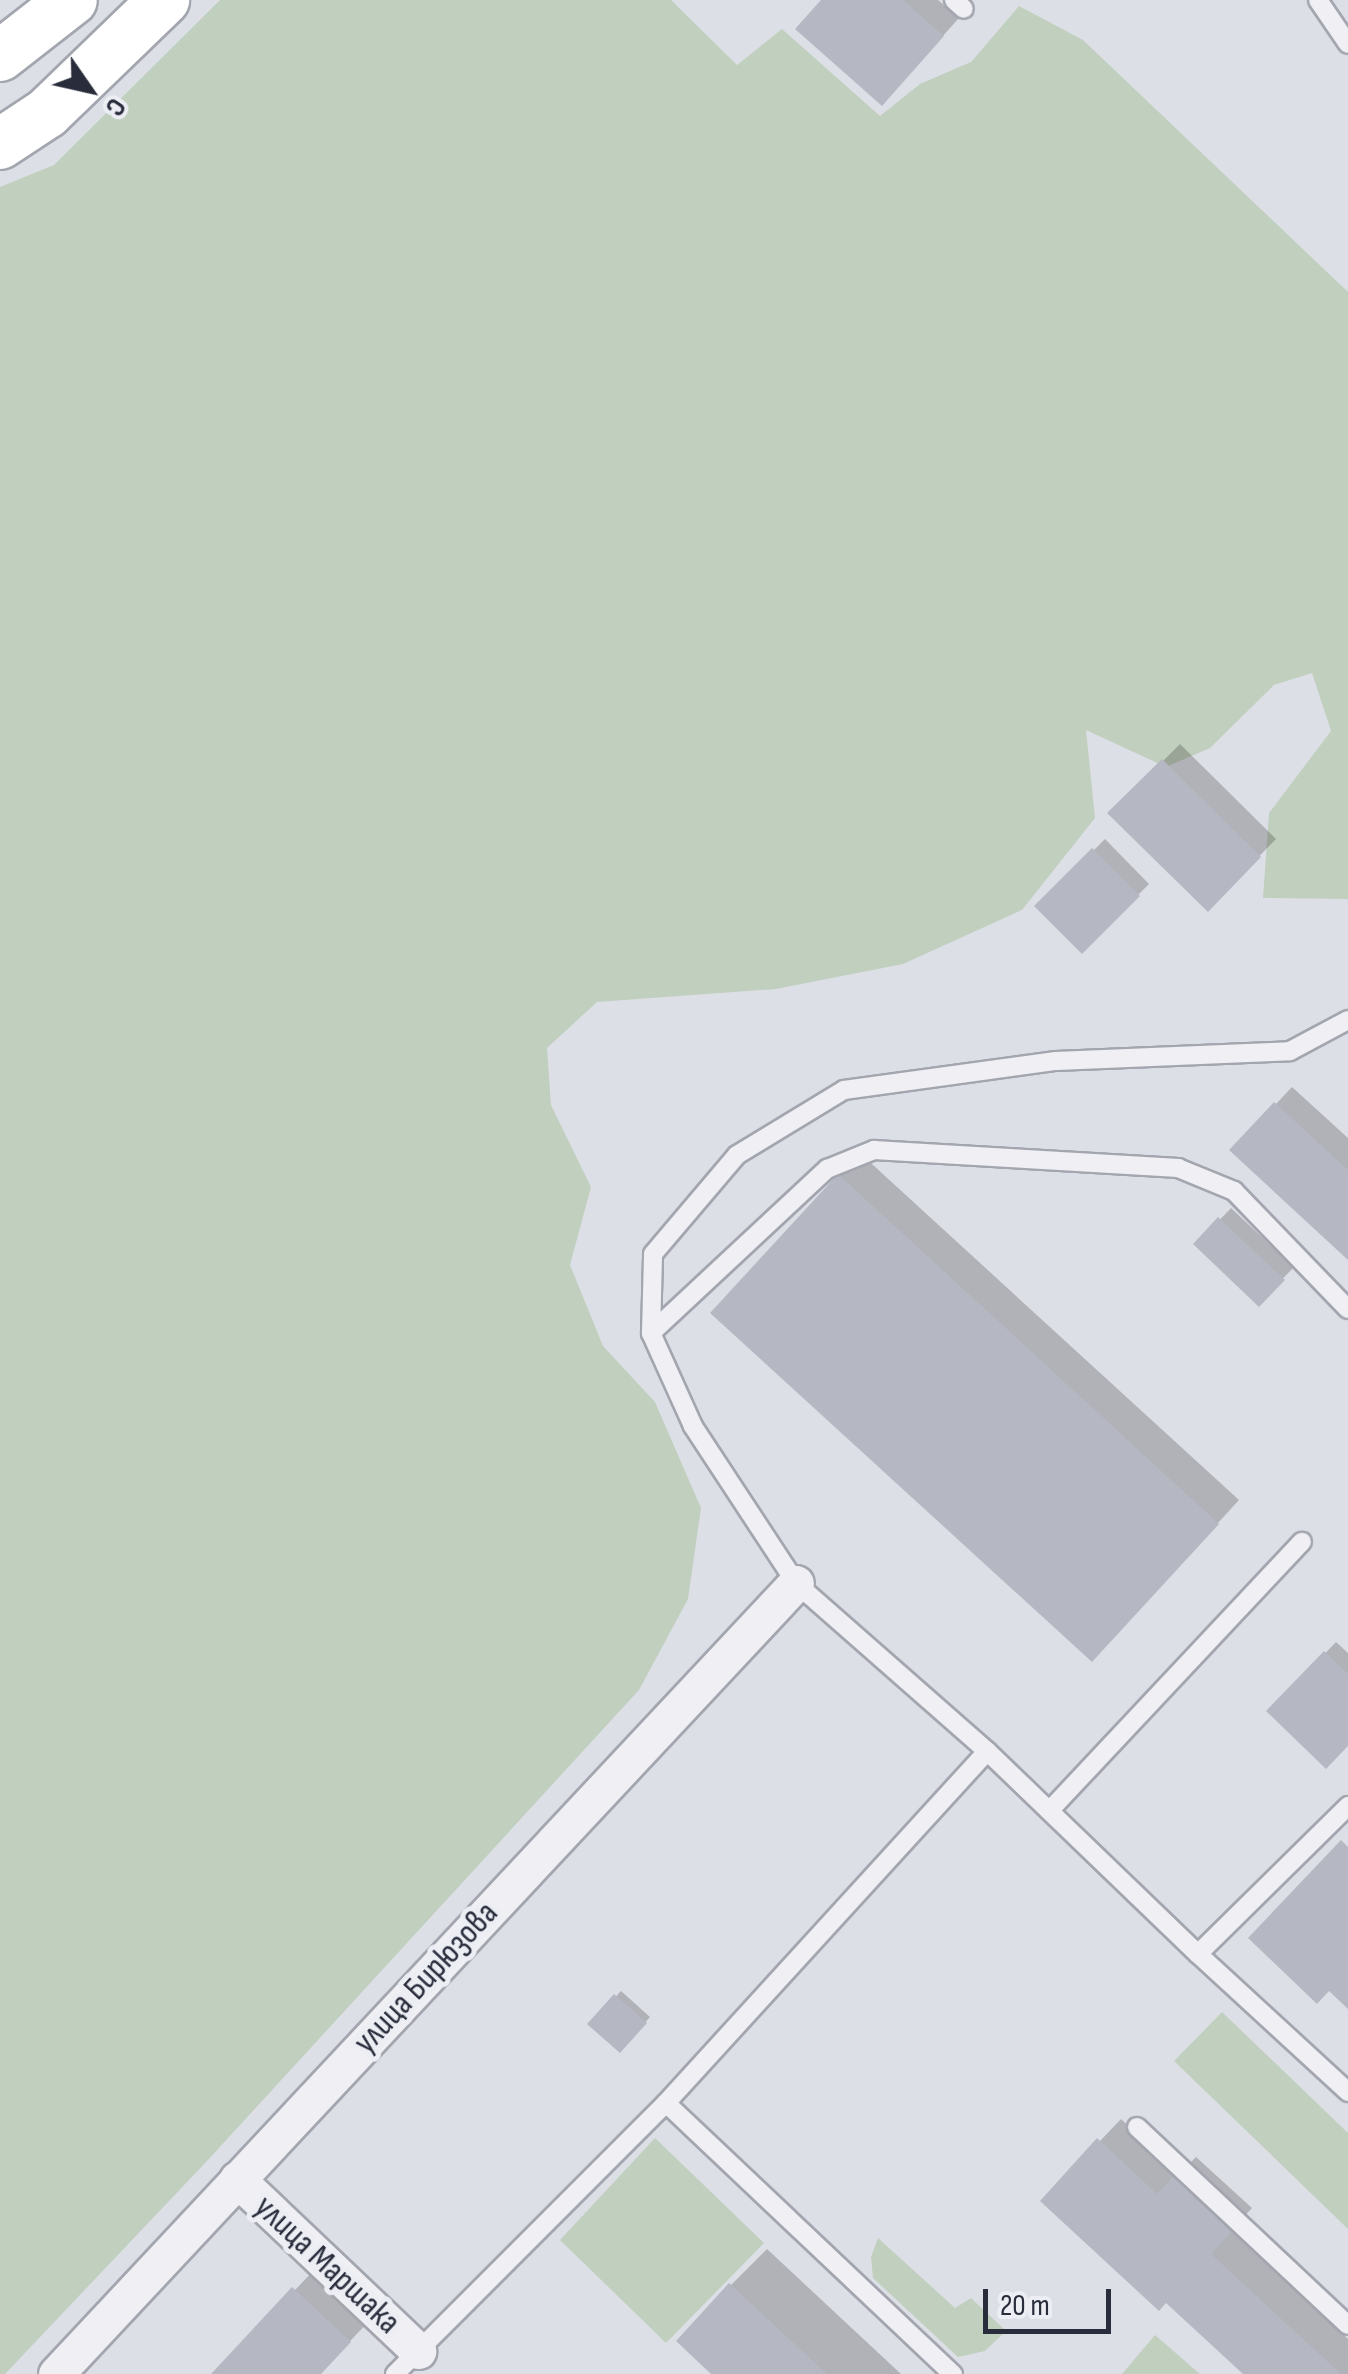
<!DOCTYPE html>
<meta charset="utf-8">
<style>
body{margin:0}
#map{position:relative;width:1348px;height:2374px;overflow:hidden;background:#dddfe6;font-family:"Sofia Sans Condensed",sans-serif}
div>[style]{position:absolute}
.green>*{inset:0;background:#c1cfbf}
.shadow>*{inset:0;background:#0003}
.building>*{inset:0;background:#b5b8c2}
.roads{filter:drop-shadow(2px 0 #a3a6af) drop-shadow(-2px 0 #a3a6af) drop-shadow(0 2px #a3a6af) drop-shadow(0 -2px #a3a6af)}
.lane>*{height:18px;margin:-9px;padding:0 9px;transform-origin:9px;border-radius:9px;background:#f0f0f4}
.street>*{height:35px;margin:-17.5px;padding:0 17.5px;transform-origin:17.5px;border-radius:17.5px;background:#f0f0f4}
.secondary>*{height:50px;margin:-25px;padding:0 25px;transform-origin:25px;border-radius:25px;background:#fff}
span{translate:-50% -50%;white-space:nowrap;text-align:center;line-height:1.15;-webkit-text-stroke:10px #eceef4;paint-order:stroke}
.street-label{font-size:35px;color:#282c3b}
.north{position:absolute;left:40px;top:40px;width:100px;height:100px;-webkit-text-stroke:8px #eceef4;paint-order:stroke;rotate:124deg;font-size:28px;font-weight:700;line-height:40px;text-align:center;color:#282c3b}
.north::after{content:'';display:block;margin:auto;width:35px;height:45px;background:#282c3b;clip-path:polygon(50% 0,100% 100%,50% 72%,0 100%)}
.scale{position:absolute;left:983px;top:2289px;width:128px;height:45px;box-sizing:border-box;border:5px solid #282c3b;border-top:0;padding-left:12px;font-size:30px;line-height:35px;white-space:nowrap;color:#282c3b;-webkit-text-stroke:8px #eceef4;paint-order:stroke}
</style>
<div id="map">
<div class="green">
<div style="clip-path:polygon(220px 0,671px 0,737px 65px,782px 29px,880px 116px,920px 84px,971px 62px,1019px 6px,1083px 40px,1348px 292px,1348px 899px,1263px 898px,1269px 813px,1331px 731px,1312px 673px,1274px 685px,1210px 748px,1166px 767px,1086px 730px,1095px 818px,1022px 910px,903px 964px,776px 989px,597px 1002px,547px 1048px,551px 1105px,591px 1187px,570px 1265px,603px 1346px,655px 1402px,701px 1508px,688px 1599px,639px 1690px,207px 2161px,5px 2374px,0 2374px,0 187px,54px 165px)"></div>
<div style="clip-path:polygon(1222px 2012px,1348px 2133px,1348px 2229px,1174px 2061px)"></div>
<div style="clip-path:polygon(655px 2138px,764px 2243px,666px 2343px,560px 2240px)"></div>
<div style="clip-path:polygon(878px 2238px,955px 2308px,971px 2298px,1006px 2331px,985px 2351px,958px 2357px,873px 2278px,871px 2257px)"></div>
<div style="clip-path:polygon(1155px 2335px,1200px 2374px,1122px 2374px)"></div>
</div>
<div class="shadow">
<div style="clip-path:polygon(824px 0,938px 0,959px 18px,898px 86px)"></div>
<div style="clip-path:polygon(1180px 744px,1276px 839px,1208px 909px,1111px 813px)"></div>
<div style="clip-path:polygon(1105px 839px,1149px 884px,1082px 951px,1038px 906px)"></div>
<div style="clip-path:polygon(1292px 1087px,1348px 1138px,1348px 1257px,1276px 1104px)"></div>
<div style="clip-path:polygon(861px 1154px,1239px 1500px,1114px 1637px,839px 1176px)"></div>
<div style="clip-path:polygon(1231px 1208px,1294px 1267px,1259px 1303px,1197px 1244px)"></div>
<div style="clip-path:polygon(1336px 1642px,1348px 1653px,1348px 1743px,1270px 1711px)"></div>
<div style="clip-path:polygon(621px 1991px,650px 2017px,620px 2050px,591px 2024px)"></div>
<div style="clip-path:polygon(1121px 2119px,1180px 2173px,1196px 2157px,1252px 2208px,1231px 2231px,1348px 2339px,1348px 2374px,1246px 2374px,1166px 2300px,1044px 2200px)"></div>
<div style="clip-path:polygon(767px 2249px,901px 2374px,715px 2374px,731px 2285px)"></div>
<div style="clip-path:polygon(316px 2268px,371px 2319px,319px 2374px,215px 2374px)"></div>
</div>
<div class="building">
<div style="clip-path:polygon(821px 0,903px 0,944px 36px,882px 106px,795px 29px)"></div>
<div style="clip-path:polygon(1162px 759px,1261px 857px,1208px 912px,1107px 813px)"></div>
<div style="clip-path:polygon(1092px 848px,1140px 896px,1082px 954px,1034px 906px)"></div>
<div style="clip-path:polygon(1274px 1102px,1348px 1170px,1348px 1260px,1229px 1150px)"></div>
<div style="clip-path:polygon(838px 1174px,1219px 1524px,1092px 1662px,710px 1313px)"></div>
<div style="clip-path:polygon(1218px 1217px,1285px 1280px,1259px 1307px,1193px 1244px)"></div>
<div style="clip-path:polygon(1324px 1651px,1348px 1674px,1348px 1746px,1326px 1769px,1266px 1711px)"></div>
<div style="clip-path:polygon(1341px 1840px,1348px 1847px,1348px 2009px,1329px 1991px,1317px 2004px,1248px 1938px)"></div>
<div style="clip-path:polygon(614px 1994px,647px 2023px,620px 2053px,587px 2024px)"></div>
<div style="clip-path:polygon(1097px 2138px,1157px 2194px,1173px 2177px,1232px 2231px,1211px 2254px,1341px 2374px,1243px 2374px,1166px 2303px,1159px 2311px,1040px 2201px)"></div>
<div style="clip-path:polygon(729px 2283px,827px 2374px,711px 2374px,676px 2341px)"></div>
<div style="clip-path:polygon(292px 2287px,351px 2342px,321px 2374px,211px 2374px)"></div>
</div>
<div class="roads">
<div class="lane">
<div style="left:954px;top:0;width:13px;rotate:42deg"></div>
<div style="left:1318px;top:0;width:53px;rotate:55.7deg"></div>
<div style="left:651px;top:1333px;width:241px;rotate:-43deg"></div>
<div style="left:827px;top:1169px;width:51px;rotate:-22deg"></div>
<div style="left:874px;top:1150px;width:305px;rotate:3.4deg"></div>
<div style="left:1178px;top:1168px;width:61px;rotate:22.3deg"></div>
<div style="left:1234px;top:1191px;width:164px;rotate:46deg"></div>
<div style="left:987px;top:1751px;width:254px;rotate:-138.7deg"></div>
<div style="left:796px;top:1583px;width:188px;rotate:-123.3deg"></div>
<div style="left:693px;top:1426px;width:102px;rotate:-114.3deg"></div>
<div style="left:651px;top:1333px;width:79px;rotate:-88.5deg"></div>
<div style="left:653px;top:1254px;width:130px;rotate:-49.7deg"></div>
<div style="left:737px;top:1155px;width:125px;rotate:-31.3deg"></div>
<div style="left:844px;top:1090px;width:214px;rotate:-7.8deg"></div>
<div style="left:1056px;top:1061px;width:234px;rotate:-2.4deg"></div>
<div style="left:1290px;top:1051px;width:66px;rotate:-28.1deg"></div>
<div style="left:1050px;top:1810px;width:368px;rotate:-46.8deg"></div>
<div style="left:1198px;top:1954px;width:204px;rotate:42.6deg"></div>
<div style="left:666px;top:2103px;width:476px;rotate:-47.6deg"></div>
<div style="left:987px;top:1751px;width:293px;rotate:43.9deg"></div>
<div style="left:1198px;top:1954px;width:211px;rotate:-44.6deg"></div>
<div style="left:1137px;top:2127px;width:289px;rotate:43.2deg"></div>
<div style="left:395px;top:2374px;width:383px;rotate:-45deg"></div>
<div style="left:666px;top:2103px;width:395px;rotate:43.4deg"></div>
</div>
<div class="street">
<div style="left:237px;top:2179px;width:250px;rotate:43.5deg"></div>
<div style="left:56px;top:2374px;width:1083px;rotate:-46.91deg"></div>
</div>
<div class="secondary">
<div style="left:0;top:56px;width:91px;rotate:-37.9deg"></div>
<div style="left:0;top:144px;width:56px;rotate:-33.4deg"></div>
<div style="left:47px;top:113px;width:163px;rotate:-44deg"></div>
</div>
</div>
<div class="street-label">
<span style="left:426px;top:1978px;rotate:-47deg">улица Бирюзова</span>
<span style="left:327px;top:2265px;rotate:43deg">улица Маршака</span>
</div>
<div class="north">С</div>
<div class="scale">20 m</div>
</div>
